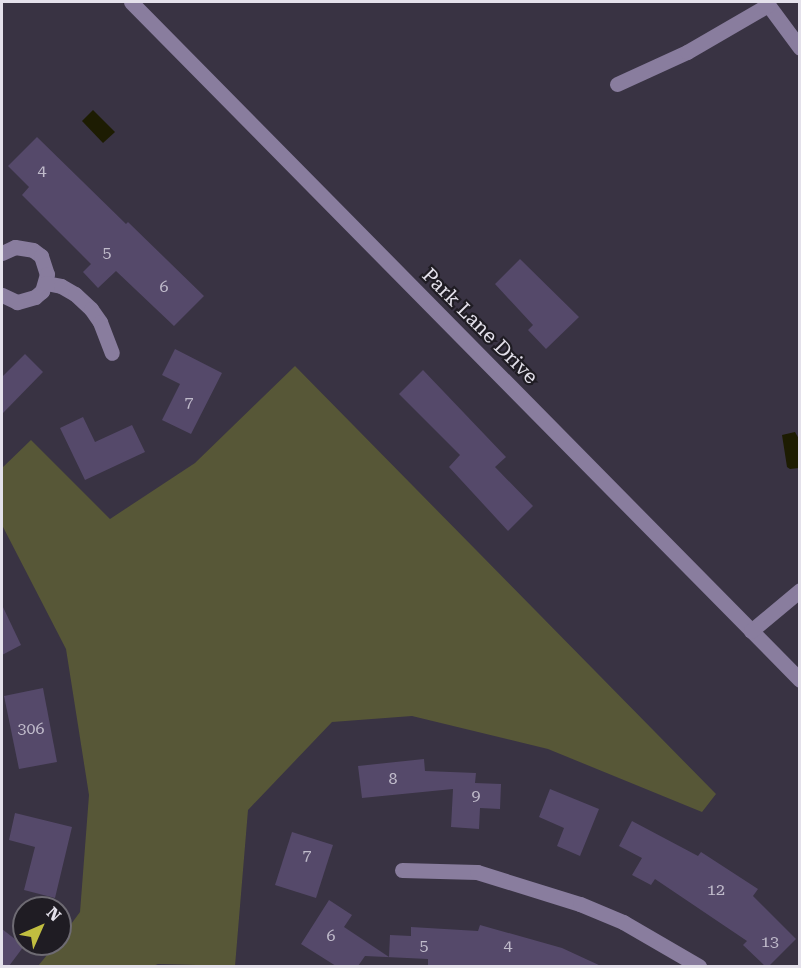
<!DOCTYPE html>
<style>
body{margin:0}
#map{position:relative;width:801px;height:968px;overflow:hidden;background:#393343;font-family:"Roboto Serif",serif}
div>[style]{position:absolute}
.green>*{inset:0;background:#575737}
.water>*{inset:0;background:#1d1c02}
.building>*{inset:0;background:#55496a}
.minor>*{height:15px;margin:-7.5px;padding:0 7.5px;transform-origin:7.5px;border-radius:7.5px;background:#897d9e}
span{translate:-50% -50%;white-space:nowrap;text-align:center;line-height:1.15;-webkit-text-stroke:4.5px #1f1c23;paint-order:stroke}
.number-label{font-size:16px;color:#c0bbcb}
.number-label span{-webkit-text-stroke-width:0}
.street-label{font-size:20px;color:#e4e1eb}
.frame{position:absolute;inset:0;border:3px solid #e4e1eb;pointer-events:none}
.north{position:absolute;left:12px;top:896px;width:60px;height:60px;box-sizing:border-box;background:#1f1c23;border:2px solid #6e6b73;border-radius:50%;rotate:45deg;font-size:16px;font-weight:700;line-height:24px;text-align:center;color:#e4e1eb}
.north::after{content:'';display:block;margin:auto;width:21px;height:27px;background:#c1be40;clip-path:polygon(50% 0,100% 100%,50% 72%,0 100%)}
</style>
<div id="map">
<div class="green">
<div style="clip-path:polygon(295px 366px,716px 794px,702px 812px,548px 749px,412px 716px,332px 722px,248px 810px,235px 966px,158px 964px,153px 966px,38px 966px,56px 944px,60px 944px,60px 939px,80px 912px,89px 795px,66px 649px,2px 525px,2px 468px,31px 440px,110px 519px,195px 463px)"></div>
</div>
<div class="water">
<div style="clip-path:polygon(93px 110px,115px 132px,103px 143px,82px 121px)"></div>
<div style="clip-path:polygon(795px 432px,799px 439px,799px 468px,790px 469px,787px 467px,782px 435px)"></div>
</div>
<div class="building">
<div style="clip-path:polygon(37px 137px,126px 224px,128px 222px,204px 296px,174px 326px,116px 271px,98px 288px,83px 272px,91px 264px,22px 195px,29px 187px,8px 166px)"></div>
<div style="clip-path:polygon(520px 259px,579px 317px,546px 349px,528px 330px,533px 325px,495px 284px)"></div>
<div style="clip-path:polygon(175px 349px,222px 373px,191px 434px,162px 420px,180px 384px,162px 375px)"></div>
<div style="clip-path:polygon(25px 354px,43px 372px,2px 414px,2px 377px)"></div>
<div style="clip-path:polygon(423px 370px,506px 457px,495px 467px,533px 506px,508px 531px,449px 467px,460px 455px,399px 394px)"></div>
<div style="clip-path:polygon(83px 417px,95px 442px,132px 425px,145px 452px,85px 480px,60px 428px)"></div>
<div style="clip-path:polygon(2px 605px,21px 645px,2px 655px)"></div>
<div style="clip-path:polygon(43px 688px,57px 762px,19px 769px,4px 696px)"></div>
<div style="clip-path:polygon(424px 759px,425px 771px,476px 773px,475px 783px,501px 784px,500px 809px,480px 808px,479px 829px,451px 827px,453px 789px,362px 798px,358px 766px)"></div>
<div style="clip-path:polygon(550px 789px,599px 809px,580px 856px,557px 846px,564px 828px,539px 817px)"></div>
<div style="clip-path:polygon(15px 813px,72px 827px,55px 898px,24px 890px,35px 847px,9px 840px)"></div>
<div style="clip-path:polygon(632px 821px,698px 856px,701px 852px,758px 889px,753px 896px,796px 939px,769px 966px,765px 966px,743px 945px,747px 941px,655px 879px,651px 885px,632px 875px,642px 858px,619px 846px)"></div>
<div style="clip-path:polygon(292px 832px,333px 845px,316px 898px,275px 885px)"></div>
<div style="clip-path:polygon(329px 900px,352px 915px,344px 927px,389px 957px,390px 935px,411px 936px,411px 927px,478px 931px,480px 925px,562px 948px,601px 966px,428px 966px,428px 959px,365px 956px,358px 966px,336px 966px,301px 944px)"></div>
<div style="clip-path:polygon(2px 929px,24px 946px,9px 966px,2px 966px)"></div>
</div>
<div class="minor">
<div style="left:131px;top:2px;width:952px;rotate:45.38deg"></div>
<div style="left:766px;top:2px;width:57px;rotate:53.5deg"></div>
<div style="left:617px;top:84px;width:77px;rotate:-24.6deg"></div>
<div style="left:687px;top:52px;width:94px;rotate:-30.1deg"></div>
<div style="left:2px;top:253px;width:14px;rotate:-25deg"></div>
<div style="left:15px;top:247px;width:18px;rotate:9deg"></div>
<div style="left:33px;top:250px;width:10px;rotate:37deg"></div>
<div style="left:41px;top:256px;width:19px;rotate:72deg"></div>
<div style="left:47px;top:274px;width:18px;rotate:106deg"></div>
<div style="left:42px;top:291px;width:9px;rotate:139deg"></div>
<div style="left:35px;top:297px;width:19px;rotate:164deg"></div>
<div style="left:17px;top:302px;width:17px;rotate:-155deg"></div>
<div style="left:46px;top:283px;width:15px;rotate:11deg"></div>
<div style="left:61px;top:286px;width:16px;rotate:30deg"></div>
<div style="left:75px;top:294px;width:22px;rotate:43deg"></div>
<div style="left:91px;top:309px;width:16px;rotate:55deg"></div>
<div style="left:100px;top:322px;width:33px;rotate:69deg"></div>
<div style="left:751px;top:631px;width:64px;rotate:-39.9deg"></div>
<div style="left:402px;top:870px;width:75px;rotate:1.5deg"></div>
<div style="left:477px;top:872px;width:108px;rotate:17.3deg"></div>
<div style="left:580px;top:904px;width:47px;rotate:22.7deg"></div>
<div style="left:623px;top:922px;width:88px;rotate:30.1deg"></div>
</div>
<div class="number-label">
<span style="left:42px;top:171px">4</span>
<span style="left:107px;top:253px">5</span>
<span style="left:164px;top:287px">6</span>
<span style="left:189px;top:402px">7</span>
<span style="left:31px;top:729px">306</span>
<span style="left:393px;top:779px">8</span>
<span style="left:476px;top:796px">9</span>
<span style="left:307px;top:855px">7</span>
<span style="left:716px;top:890px">12</span>
<span style="left:331px;top:936px">6</span>
<span style="left:770px;top:942px">13</span>
<span style="left:424px;top:946px">5</span>
<span style="left:508px;top:946px">4</span>
</div>
<div class="street-label">
<span style="left:480px;top:326px;rotate:45deg">Park Lane Drive</span>
</div>
<div class="frame"></div>
<div class="north">N</div>
</div>
